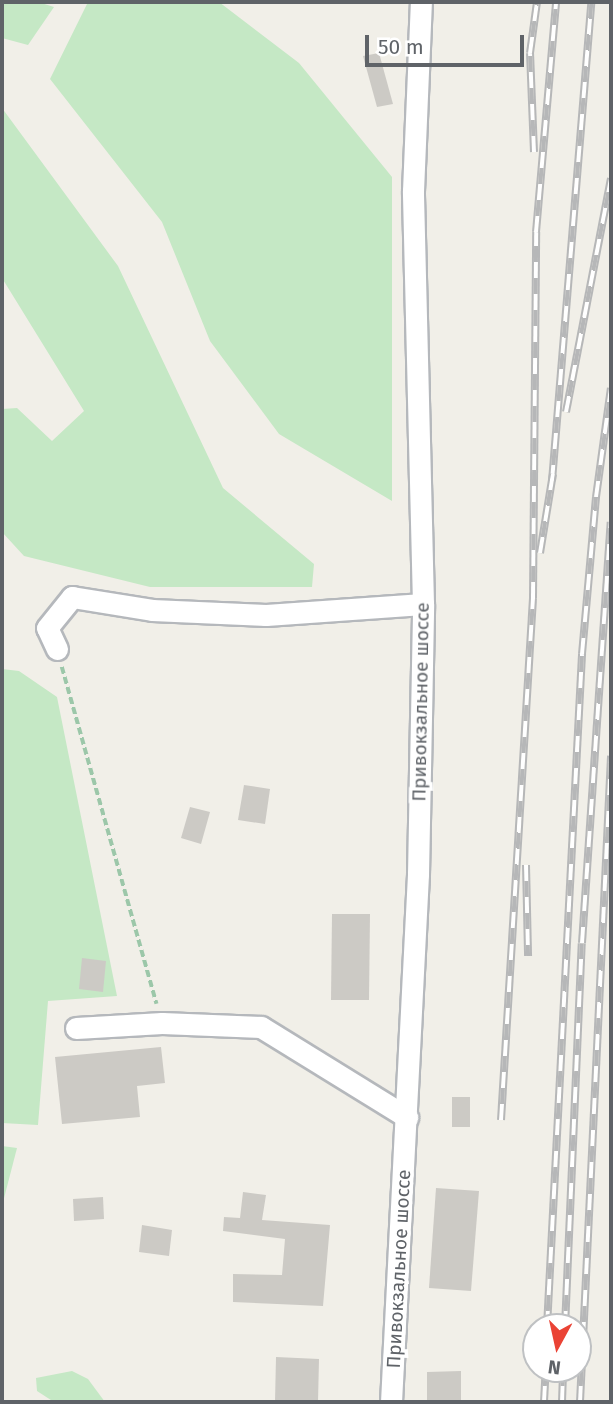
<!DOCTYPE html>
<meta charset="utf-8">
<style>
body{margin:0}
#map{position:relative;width:613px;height:1404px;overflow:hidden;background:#f1efe8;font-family:"Fira Sans",sans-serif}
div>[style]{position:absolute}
.green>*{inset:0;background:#c5e8c5}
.building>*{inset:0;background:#cccac5}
.path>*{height:3.5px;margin-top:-1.75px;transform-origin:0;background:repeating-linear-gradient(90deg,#9cc7a9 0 7px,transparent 0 10.5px)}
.roads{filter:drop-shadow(2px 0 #b5b8bc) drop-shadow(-2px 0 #b5b8bc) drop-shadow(0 2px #b5b8bc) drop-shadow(0 -2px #b5b8bc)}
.minor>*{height:21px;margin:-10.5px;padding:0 10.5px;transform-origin:10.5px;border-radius:10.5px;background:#fff}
.rail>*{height:8px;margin-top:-4px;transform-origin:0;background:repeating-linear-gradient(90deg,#fff 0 16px,#b6b7b8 0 32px);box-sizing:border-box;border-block:2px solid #b6b7b8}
span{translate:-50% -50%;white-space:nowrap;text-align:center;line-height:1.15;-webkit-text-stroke:7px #fff;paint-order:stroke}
.street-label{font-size:19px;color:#5f6368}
.frame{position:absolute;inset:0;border:4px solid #5f6368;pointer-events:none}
.north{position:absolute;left:522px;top:1313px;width:70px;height:70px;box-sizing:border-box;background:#fff;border:2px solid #bfc1c3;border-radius:50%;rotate:188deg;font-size:19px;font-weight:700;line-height:28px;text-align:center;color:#5f6368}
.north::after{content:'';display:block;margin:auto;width:24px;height:32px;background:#ea4335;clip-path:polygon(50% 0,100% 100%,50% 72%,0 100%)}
.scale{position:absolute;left:365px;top:35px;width:159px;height:32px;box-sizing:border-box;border:4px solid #5f6368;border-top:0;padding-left:9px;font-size:21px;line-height:24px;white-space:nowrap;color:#5f6368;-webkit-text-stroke:5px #fff;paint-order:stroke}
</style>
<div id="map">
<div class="green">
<div style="clip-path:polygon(2px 2px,38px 2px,54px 7px,28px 45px,2px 38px)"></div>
<div style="clip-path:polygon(88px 2px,219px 2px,299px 63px,392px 177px,392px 501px,279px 434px,210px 341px,162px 222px,50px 79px)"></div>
<div style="clip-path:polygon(2px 108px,118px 266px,223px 488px,314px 564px,312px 587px,150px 587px,24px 556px,2px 532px,2px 409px,17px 408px,52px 441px,84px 411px,2px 278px)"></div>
<div style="clip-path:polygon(2px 669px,19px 671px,57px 697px,117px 996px,48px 1001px,38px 1125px,2px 1123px)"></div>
<div style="clip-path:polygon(2px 1146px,17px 1148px,2px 1206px)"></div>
<div style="clip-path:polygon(72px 1371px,88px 1379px,105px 1402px,54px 1402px,37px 1391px,36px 1378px)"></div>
</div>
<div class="building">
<div style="clip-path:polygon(379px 53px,393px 104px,377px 107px,363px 56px)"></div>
<div style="clip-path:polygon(244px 785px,270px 789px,265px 824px,238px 820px)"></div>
<div style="clip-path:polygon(190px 807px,210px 812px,201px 844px,181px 838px)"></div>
<div style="clip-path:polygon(332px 914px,370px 914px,369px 1000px,331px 1000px)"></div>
<div style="clip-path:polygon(82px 958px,106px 961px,103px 992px,79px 989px)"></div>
<div style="clip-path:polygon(161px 1047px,165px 1083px,137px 1086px,140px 1117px,62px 1124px,55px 1057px)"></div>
<div style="clip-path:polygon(452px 1097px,470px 1097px,470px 1127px,452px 1127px)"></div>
<div style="clip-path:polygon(436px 1188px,479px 1191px,471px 1291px,429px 1288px)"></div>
<div style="clip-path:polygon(243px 1192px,266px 1195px,262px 1220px,330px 1225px,323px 1306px,233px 1302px,233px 1274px,282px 1275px,285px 1239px,223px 1231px,224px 1217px,240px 1218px)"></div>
<div style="clip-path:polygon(103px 1197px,104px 1219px,74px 1221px,73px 1199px)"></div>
<div style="clip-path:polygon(142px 1225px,172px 1230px,169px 1256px,139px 1252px)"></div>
<div style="clip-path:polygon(276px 1357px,319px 1359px,318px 1402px,275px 1402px)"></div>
<div style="clip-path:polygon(461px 1371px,461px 1402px,427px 1402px,427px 1372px)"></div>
</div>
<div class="path">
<div style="left:62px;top:667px;width:350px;rotate:74.3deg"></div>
</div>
<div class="roads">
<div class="minor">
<div style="left:57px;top:649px;width:23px;rotate:-115deg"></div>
<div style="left:47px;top:628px;width:40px;rotate:-51deg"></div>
<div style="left:72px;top:597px;width:81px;rotate:9.2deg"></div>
<div style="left:152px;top:610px;width:114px;rotate:2.5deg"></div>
<div style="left:266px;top:615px;width:157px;rotate:-4deg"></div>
<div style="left:76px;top:1028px;width:86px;rotate:-3.3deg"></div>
<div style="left:162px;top:1023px;width:99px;rotate:2.3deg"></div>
<div style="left:261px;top:1027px;width:172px;rotate:31.7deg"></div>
<div style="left:391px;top:1402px;width:529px;rotate:-87.07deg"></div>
<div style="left:418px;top:874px;width:270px;rotate:-88.9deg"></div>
<div style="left:423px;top:604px;width:413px;rotate:-91.4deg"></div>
<div style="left:413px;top:191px;width:189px;rotate:-87.6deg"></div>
</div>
</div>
<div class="rail">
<div style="left:534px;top:152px;width:99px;rotate:-92.3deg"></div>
<div style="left:530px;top:53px;width:51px;rotate:-82.2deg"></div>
<div style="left:566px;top:412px;width:238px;rotate:-79.1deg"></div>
<div style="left:552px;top:481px;width:481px;rotate:-85.3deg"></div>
<div style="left:540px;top:553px;width:80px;rotate:-80.7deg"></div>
<div style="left:526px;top:865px;width:91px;rotate:88.7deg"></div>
<div style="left:501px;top:1120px;width:523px;rotate:-86.49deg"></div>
<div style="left:533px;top:598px;width:366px;rotate:-89.5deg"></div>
<div style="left:536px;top:232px;width:231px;rotate:-85deg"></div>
<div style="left:547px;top:1327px;width:674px;rotate:-87.02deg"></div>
<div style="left:582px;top:654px;width:158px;rotate:-84.9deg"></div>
<div style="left:596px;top:497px;width:110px;rotate:-82.2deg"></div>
<div style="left:565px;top:1327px;width:384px;rotate:-87.5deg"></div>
<div style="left:582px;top:943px;width:422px;rotate:-86.1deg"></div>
<div style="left:544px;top:1402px;width:33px;rotate:-87deg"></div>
<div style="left:562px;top:1402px;width:33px;rotate:-88deg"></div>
<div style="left:580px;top:1402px;width:647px;rotate:-87.25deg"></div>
</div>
<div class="street-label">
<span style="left:421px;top:702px;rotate:-89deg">Привокзальное шоссе</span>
<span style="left:399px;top:1269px;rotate:-87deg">Привокзальное шоссе</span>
</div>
<div class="frame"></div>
<div class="north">N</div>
<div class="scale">50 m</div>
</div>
